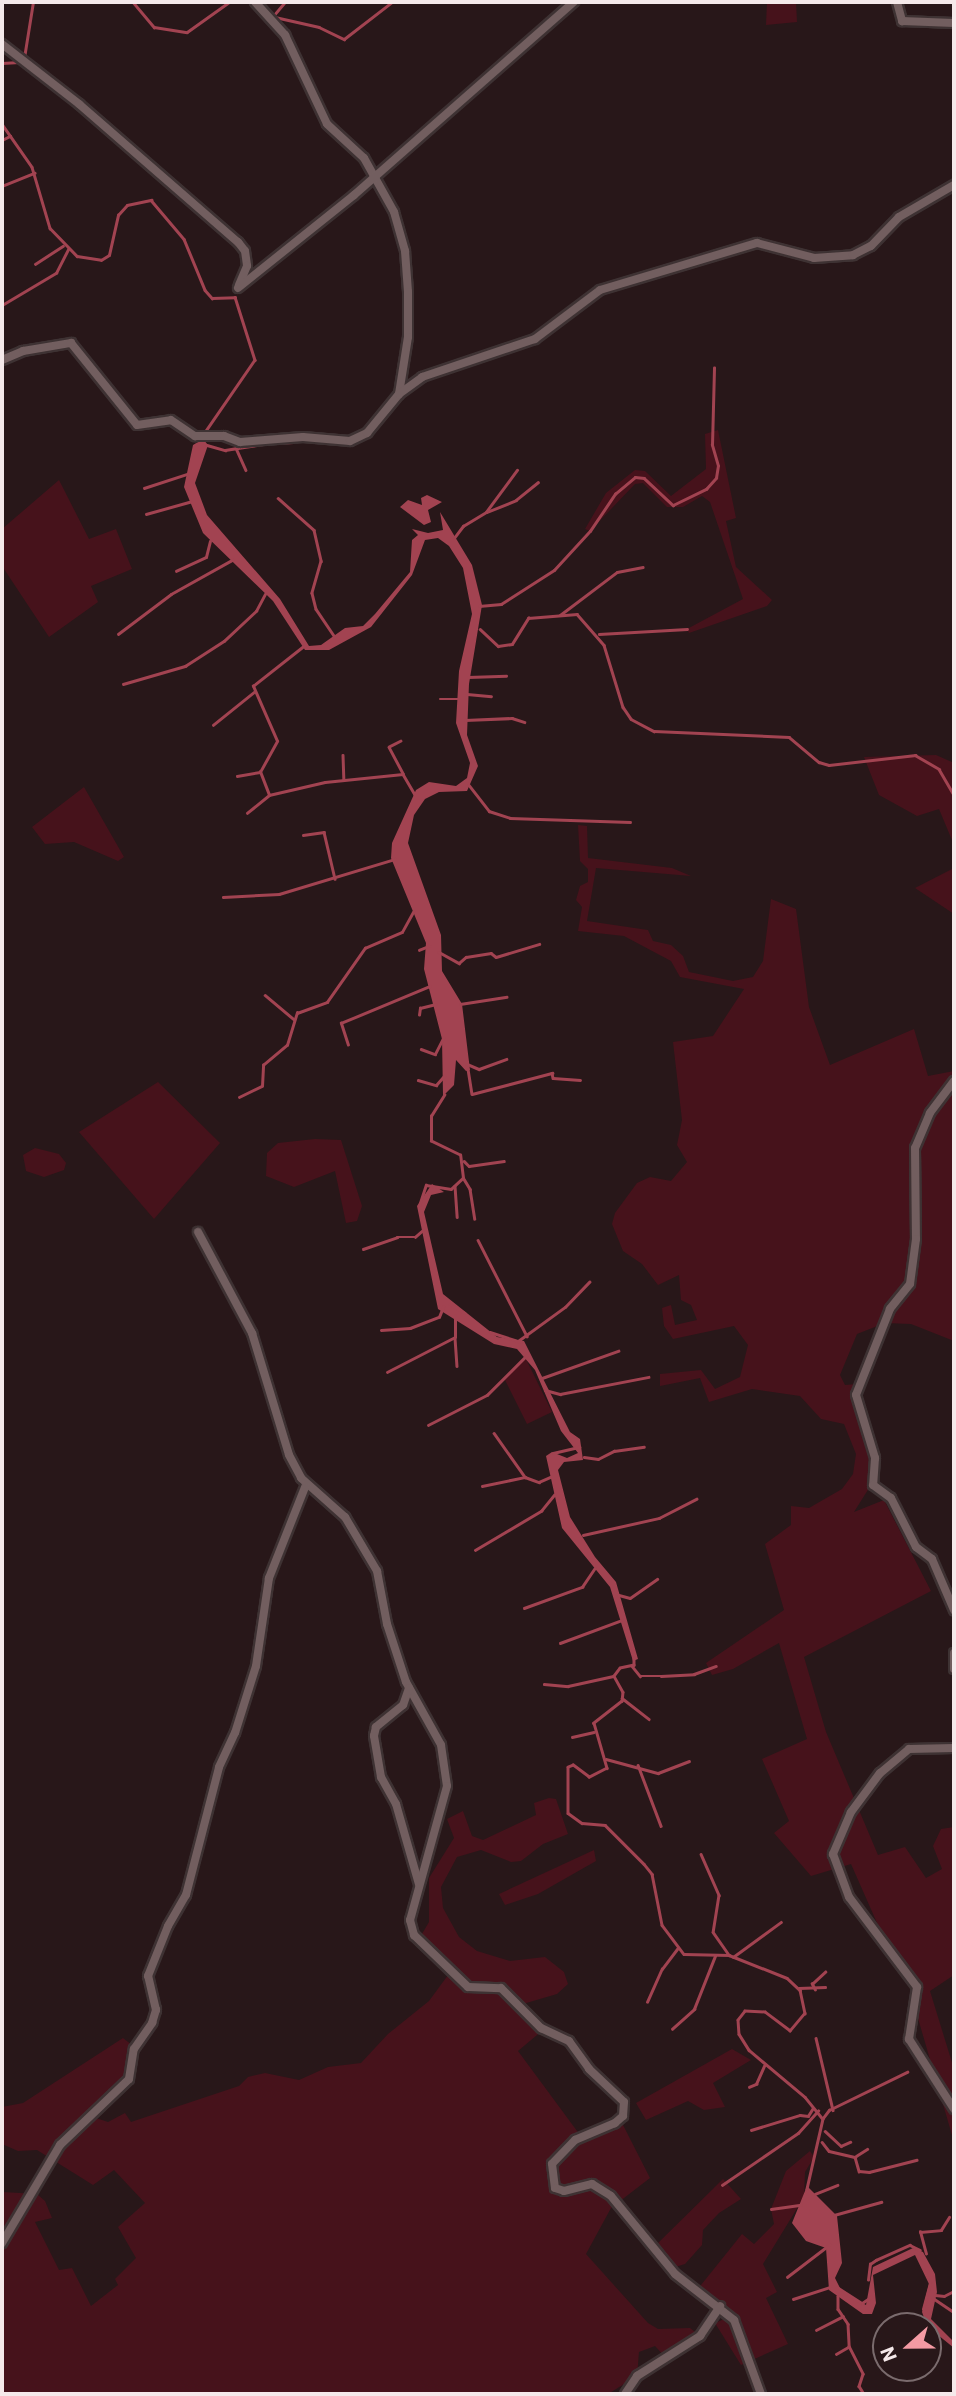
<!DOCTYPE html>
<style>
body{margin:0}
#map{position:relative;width:956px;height:2396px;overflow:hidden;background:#281719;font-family:Roboto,sans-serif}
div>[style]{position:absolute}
.green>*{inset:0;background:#46121b}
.water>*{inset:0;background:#a24351}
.stream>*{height:2.5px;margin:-1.25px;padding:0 1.25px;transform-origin:1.25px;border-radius:1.25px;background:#a24351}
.roads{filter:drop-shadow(2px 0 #3e3233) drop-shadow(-2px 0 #3e3233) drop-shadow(0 2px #3e3233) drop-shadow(0 -2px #3e3233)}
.street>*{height:8px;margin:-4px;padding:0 4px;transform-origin:4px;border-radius:4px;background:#725e5f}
span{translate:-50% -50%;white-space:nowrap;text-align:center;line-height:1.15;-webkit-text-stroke:7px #281719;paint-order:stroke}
.frame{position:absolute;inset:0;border:4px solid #f5e9ea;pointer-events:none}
.north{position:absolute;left:872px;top:2312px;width:70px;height:70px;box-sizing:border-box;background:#281719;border:2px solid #7a6b6d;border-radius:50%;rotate:249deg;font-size:19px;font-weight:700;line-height:28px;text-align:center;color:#f5e9ea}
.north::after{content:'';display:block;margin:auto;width:24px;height:32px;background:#f49aa3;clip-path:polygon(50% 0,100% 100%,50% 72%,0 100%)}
</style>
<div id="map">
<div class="green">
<div style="clip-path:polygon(767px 2px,796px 2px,797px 22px,766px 25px)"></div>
<div style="clip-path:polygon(718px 430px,736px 518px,726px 521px,736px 567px,772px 600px,767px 606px,689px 633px,687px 629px,743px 599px,710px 502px,702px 496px,683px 507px,667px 507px,643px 483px,635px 484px,590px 531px,585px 529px,606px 493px,635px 470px,645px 471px,671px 496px,706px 469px,705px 434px)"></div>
<div style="clip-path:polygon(59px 480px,89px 539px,116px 529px,132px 569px,91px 586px,98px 602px,49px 637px,2px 566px,2px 529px)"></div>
<div style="clip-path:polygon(936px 755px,954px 763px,954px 845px,939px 809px,917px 816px,879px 795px,864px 757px)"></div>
<div style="clip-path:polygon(84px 787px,124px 857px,118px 861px,74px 842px,45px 844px,32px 827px)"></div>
<div style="clip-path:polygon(578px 825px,587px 826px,588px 858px,672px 868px,691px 876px,596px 868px,587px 921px,648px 930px,653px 941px,671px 945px,683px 956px,689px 972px,733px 981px,753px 977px,763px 961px,771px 899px,796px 909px,809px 1007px,830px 1065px,914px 1029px,928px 1076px,954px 1071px,954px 1341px,911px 1324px,885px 1323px,857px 1334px,840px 1375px,845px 1385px,857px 1384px,875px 1455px,876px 1477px,854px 1512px,884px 1500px,931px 1591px,804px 1657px,826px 1732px,878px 1855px,905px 1847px,926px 1878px,942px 1869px,933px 1846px,941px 1829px,954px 1827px,954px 1975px,930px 1991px,954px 2069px,954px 2142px,915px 2008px,918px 1986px,885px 1941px,851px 1864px,811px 1876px,774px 1833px,789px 1821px,762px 1759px,807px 1739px,779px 1643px,733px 1669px,712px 1675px,706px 1663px,784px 1610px,765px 1544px,791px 1525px,791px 1506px,809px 1508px,842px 1489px,853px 1474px,856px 1454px,844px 1424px,821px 1419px,800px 1396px,752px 1389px,709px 1402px,700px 1378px,660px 1386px,660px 1374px,701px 1370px,715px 1389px,740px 1377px,748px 1345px,734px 1326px,673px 1339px,664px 1326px,662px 1308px,671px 1305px,675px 1325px,697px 1320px,691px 1305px,681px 1300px,679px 1275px,658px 1285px,642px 1264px,623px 1251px,612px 1224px,615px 1213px,637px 1183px,650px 1177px,671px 1181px,687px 1162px,677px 1145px,682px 1120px,673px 1042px,713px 1036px,744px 989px,680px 977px,671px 961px,624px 936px,578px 931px,582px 907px,576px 900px,580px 886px,588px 882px,588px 869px,580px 861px)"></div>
<div style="clip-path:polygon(954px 868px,954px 914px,915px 888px)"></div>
<div style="clip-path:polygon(158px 1082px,220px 1143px,154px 1219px,79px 1132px)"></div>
<div style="clip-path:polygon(315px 1139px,341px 1140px,362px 1206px,357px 1221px,346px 1223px,335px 1171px,294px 1187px,266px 1176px,267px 1153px,278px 1143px)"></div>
<div style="clip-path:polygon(35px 1148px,59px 1154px,66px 1163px,64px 1170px,44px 1177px,26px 1171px,23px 1155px)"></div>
<div style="clip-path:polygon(526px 1359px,552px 1412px,527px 1424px,504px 1378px)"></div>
<div style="clip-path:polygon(549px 1798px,556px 1799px,568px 1834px,543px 1844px,521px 1861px,511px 1862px,481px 1850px,457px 1857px,441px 1887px,443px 1908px,459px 1937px,477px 1951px,510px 1961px,545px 1957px,564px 1972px,568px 1984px,557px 1994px,516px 2006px,543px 2030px,518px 2051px,580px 2135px,613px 2117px,622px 2123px,650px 2178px,611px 2208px,586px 2254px,648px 2323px,658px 2329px,690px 2328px,700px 2336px,667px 2359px,655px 2346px,639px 2352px,637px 2376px,608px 2394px,2px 2394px,2px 2192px,37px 2194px,45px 2201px,52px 2218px,35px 2222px,59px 2270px,72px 2268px,91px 2306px,118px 2285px,115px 2279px,136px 2258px,118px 2227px,145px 2203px,114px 2170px,93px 2185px,37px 2150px,18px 2151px,2px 2144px,2px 2107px,23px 2103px,123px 2038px,137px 2049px,127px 2081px,93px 2117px,108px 2122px,125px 2113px,131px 2122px,239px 2086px,248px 2077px,265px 2073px,299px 2080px,328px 2067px,361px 2063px,388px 2034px,429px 2001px,451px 1971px,419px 1939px,429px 1922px,429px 1878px,454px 1838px,447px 1819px,463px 1811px,472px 1836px,483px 1840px,536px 1815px,534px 1803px)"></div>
<div style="clip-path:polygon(594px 1850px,596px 1861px,538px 1894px,505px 1905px,499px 1894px)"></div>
<div style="clip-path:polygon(732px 2049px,751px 2060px,713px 2083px,725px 2107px,704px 2110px,688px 2101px,646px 2120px,636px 2103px)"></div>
<div style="clip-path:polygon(810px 2151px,814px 2157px,805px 2172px,804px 2197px,763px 2264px,777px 2292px,766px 2298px,788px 2344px,741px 2365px,715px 2323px,731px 2316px,697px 2290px,742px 2234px,754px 2244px,774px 2224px,771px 2209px,786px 2171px)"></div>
<div style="clip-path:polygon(723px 2179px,741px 2199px,719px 2213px,703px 2230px,702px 2245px,685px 2264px,672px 2268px,656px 2245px)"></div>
</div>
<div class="water">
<div style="clip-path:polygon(203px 439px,208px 445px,195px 483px,207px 515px,280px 599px,309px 646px,321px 645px,345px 628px,363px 626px,375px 614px,410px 572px,412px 540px,418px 535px,412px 529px,428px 533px,443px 530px,440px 512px,472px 565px,482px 605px,469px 684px,467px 735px,478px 766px,467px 791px,439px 792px,425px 799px,414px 815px,408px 843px,441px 935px,442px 971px,462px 1004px,470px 1070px,466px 1071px,456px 1060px,454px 1085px,443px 1096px,442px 1039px,424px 969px,426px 943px,391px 858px,392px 843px,416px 790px,429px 782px,456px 786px,467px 778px,470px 763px,456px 723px,459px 671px,472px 614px,463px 568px,449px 546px,438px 538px,425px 540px,412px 575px,371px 627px,329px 650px,305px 650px,273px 601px,203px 533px,184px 487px,193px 445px)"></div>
<div style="clip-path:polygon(427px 495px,442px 502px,428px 510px,431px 522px,424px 525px,400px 507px,408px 500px,422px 505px,421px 498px)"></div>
<div style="clip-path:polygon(432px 1184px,444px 1192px,431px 1195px,424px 1212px,443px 1294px,497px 1337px,524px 1341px,570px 1432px,580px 1439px,583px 1460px,564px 1462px,558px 1470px,570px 1517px,595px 1557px,616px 1582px,638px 1659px,633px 1661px,610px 1587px,562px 1528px,546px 1456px,552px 1452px,567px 1458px,578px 1453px,561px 1431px,535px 1370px,517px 1349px,494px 1344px,438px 1309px,417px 1206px)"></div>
<div style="clip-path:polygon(807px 2186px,837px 2216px,842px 2263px,835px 2278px,841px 2290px,866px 2305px,873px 2267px,913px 2248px,923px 2252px,935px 2274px,937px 2292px,931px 2319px,954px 2342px,954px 2348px,927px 2326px,922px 2312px,929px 2284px,915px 2255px,873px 2275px,876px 2303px,872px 2314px,863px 2314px,829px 2290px,826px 2248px,806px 2241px,792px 2223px)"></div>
</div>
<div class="stream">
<div style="left:133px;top:2px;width:33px;rotate:50deg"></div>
<div style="left:154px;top:27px;width:33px;rotate:9deg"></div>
<div style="left:187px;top:32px;width:52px;rotate:-35.5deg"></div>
<div style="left:262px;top:2px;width:20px;rotate:49deg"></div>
<div style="left:275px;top:17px;width:45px;rotate:12.8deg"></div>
<div style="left:319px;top:27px;width:28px;rotate:26deg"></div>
<div style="left:344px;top:39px;width:61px;rotate:-37.6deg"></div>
<div style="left:274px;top:15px;width:17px;rotate:-50deg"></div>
<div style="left:24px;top:58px;width:57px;rotate:-80.9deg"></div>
<div style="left:2px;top:63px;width:17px;rotate:-3deg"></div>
<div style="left:2px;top:124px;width:52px;rotate:55.1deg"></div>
<div style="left:32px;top:167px;width:64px;rotate:73.6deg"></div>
<div style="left:50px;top:228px;width:39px;rotate:46deg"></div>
<div style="left:77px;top:256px;width:24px;rotate:9deg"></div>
<div style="left:101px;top:260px;width:9px;rotate:-32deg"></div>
<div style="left:109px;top:255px;width:41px;rotate:-77.3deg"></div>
<div style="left:118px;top:215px;width:13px;rotate:-48deg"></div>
<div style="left:127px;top:205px;width:25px;rotate:-12deg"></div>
<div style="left:151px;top:200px;width:51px;rotate:49.8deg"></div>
<div style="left:184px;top:239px;width:55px;rotate:67.6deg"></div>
<div style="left:205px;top:290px;width:11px;rotate:49deg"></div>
<div style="left:212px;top:298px;width:23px;rotate:-2deg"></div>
<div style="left:235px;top:297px;width:66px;rotate:72.4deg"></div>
<div style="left:255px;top:360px;width:90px;rotate:124.6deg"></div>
<div style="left:2px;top:140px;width:9px;rotate:-27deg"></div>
<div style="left:2px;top:186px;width:35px;rotate:-22deg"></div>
<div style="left:35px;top:264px;width:33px;rotate:-33deg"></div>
<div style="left:2px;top:305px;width:63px;rotate:-30.7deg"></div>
<div style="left:56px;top:273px;width:27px;rotate:-63deg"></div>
<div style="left:276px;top:443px;width:17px;rotate:-3deg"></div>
<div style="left:207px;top:445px;width:19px;rotate:16deg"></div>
<div style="left:225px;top:450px;width:38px;rotate:-9deg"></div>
<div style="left:236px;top:448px;width:24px;rotate:66deg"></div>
<div style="left:144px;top:488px;width:45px;rotate:-18deg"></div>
<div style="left:278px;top:498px;width:48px;rotate:41.6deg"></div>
<div style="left:314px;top:530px;width:32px;rotate:77deg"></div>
<div style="left:321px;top:561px;width:33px;rotate:106deg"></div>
<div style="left:312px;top:593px;width:16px;rotate:76deg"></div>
<div style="left:316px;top:609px;width:34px;rotate:56deg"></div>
<div style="left:487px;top:512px;width:31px;rotate:-22deg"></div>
<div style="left:516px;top:500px;width:28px;rotate:-39deg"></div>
<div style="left:146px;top:514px;width:45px;rotate:-15.6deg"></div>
<div style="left:454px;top:538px;width:15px;rotate:-53deg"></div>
<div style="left:463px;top:526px;width:27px;rotate:-31deg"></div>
<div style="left:486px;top:512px;width:52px;rotate:-53.6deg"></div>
<div style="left:176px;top:571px;width:33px;rotate:-25deg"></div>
<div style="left:206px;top:557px;width:16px;rotate:-76deg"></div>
<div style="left:479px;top:606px;width:22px;rotate:-5deg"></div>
<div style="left:501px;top:604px;width:63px;rotate:-32.7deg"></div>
<div style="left:554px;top:570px;width:53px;rotate:-47.3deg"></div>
<div style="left:590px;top:531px;width:45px;rotate:-56deg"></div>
<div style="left:615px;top:494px;width:26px;rotate:-40deg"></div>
<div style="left:635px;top:477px;width:9px;rotate:6deg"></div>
<div style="left:644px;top:478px;width:40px;rotate:43deg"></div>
<div style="left:673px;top:505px;width:37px;rotate:-26deg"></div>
<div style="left:706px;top:489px;width:15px;rotate:-48deg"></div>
<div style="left:716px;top:478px;width:12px;rotate:-81deg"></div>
<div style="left:718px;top:466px;width:22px;rotate:-106deg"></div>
<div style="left:712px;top:445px;width:77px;rotate:-88.5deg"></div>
<div style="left:560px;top:615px;width:71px;rotate:-37deg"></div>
<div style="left:617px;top:572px;width:26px;rotate:-11deg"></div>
<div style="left:480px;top:629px;width:25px;rotate:43deg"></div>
<div style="left:498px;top:646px;width:14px;rotate:-8deg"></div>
<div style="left:512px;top:644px;width:31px;rotate:-58deg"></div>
<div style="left:528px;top:618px;width:49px;rotate:-4.7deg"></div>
<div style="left:577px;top:614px;width:41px;rotate:48.9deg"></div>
<div style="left:604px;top:645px;width:65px;rotate:73deg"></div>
<div style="left:623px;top:707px;width:14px;rotate:56deg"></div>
<div style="left:631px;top:719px;width:26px;rotate:28deg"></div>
<div style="left:654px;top:731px;width:135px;rotate:2.5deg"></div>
<div style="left:789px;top:737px;width:39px;rotate:40deg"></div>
<div style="left:819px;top:762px;width:10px;rotate:17deg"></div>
<div style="left:829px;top:765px;width:87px;rotate:-6.6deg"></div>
<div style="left:915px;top:755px;width:28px;rotate:30deg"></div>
<div style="left:939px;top:769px;width:30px;rotate:60deg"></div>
<div style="left:118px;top:634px;width:66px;rotate:-37deg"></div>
<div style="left:171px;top:594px;width:70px;rotate:-29.1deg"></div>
<div style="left:599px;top:634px;width:88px;rotate:-3.3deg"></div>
<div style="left:468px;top:677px;width:38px;rotate:-2deg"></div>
<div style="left:123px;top:684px;width:65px;rotate:-16.2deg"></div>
<div style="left:185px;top:666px;width:46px;rotate:-32.7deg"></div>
<div style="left:224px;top:641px;width:44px;rotate:-43.2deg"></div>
<div style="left:256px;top:611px;width:19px;rotate:-62deg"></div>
<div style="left:467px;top:694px;width:24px;rotate:5deg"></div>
<div style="left:440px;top:699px;width:18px"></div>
<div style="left:465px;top:720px;width:47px;rotate:-2.4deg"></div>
<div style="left:512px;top:718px;width:13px;rotate:18deg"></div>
<div style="left:213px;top:725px;width:53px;rotate:-38.8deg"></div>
<div style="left:401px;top:741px;width:13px;rotate:153deg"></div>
<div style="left:389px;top:747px;width:30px;rotate:62deg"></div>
<div style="left:343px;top:755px;width:24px;rotate:88deg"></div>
<div style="left:237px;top:776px;width:23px;rotate:-10deg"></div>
<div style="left:469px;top:785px;width:33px;rotate:52deg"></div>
<div style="left:489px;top:811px;width:22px;rotate:18deg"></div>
<div style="left:510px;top:818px;width:120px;rotate:1.9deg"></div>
<div style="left:269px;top:795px;width:25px;rotate:-111deg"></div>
<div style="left:260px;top:772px;width:35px;rotate:-61deg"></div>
<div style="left:277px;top:741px;width:60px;rotate:-113.6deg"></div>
<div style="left:253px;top:686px;width:66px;rotate:-38.3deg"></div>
<div style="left:247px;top:813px;width:28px;rotate:-39deg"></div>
<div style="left:269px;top:795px;width:57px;rotate:-13.1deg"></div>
<div style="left:325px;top:782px;width:78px;rotate:-5.9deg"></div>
<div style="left:403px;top:774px;width:24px;rotate:60deg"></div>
<div style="left:303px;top:835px;width:21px;rotate:-8deg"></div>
<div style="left:324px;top:832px;width:48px;rotate:76.8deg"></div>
<div style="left:223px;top:897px;width:56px;rotate:-3.1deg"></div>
<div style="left:279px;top:894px;width:121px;rotate:-16.8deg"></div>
<div style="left:419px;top:950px;width:11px;rotate:-22deg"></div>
<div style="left:439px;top:952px;width:23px;rotate:29deg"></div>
<div style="left:459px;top:963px;width:9px;rotate:-41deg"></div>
<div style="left:466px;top:957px;width:25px;rotate:-9deg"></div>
<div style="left:491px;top:953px;width:6px;rotate:39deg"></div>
<div style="left:496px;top:957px;width:45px;rotate:-16.8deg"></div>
<div style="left:265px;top:995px;width:38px;rotate:40deg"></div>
<div style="left:460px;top:1004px;width:47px;rotate:-8.7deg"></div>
<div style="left:419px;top:1015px;width:7px;rotate:-82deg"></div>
<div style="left:420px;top:1008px;width:16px;rotate:-14deg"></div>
<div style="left:348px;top:1045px;width:23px;rotate:-108deg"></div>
<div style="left:341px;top:1023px;width:96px;rotate:-22.6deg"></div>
<div style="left:421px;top:1049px;width:15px;rotate:20deg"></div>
<div style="left:435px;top:1054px;width:18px;rotate:-63deg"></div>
<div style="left:467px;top:1064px;width:13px;rotate:23deg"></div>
<div style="left:479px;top:1069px;width:29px;rotate:-20deg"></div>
<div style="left:468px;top:1069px;width:25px;rotate:81deg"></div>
<div style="left:472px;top:1094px;width:83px;rotate:-14.7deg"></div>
<div style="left:552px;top:1073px;width:5px;rotate:79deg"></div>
<div style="left:553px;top:1078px;width:27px;rotate:4deg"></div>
<div style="left:418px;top:1080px;width:19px;rotate:16deg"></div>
<div style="left:436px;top:1085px;width:12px;rotate:-48deg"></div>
<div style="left:239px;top:1097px;width:25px;rotate:-26deg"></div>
<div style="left:262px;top:1086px;width:21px;rotate:-87deg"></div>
<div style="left:263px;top:1065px;width:31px;rotate:-40deg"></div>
<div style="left:287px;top:1045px;width:34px;rotate:-73deg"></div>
<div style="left:297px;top:1013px;width:32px;rotate:-20deg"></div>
<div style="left:327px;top:1002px;width:66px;rotate:-54.9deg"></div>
<div style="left:365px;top:948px;width:40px;rotate:-23.4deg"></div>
<div style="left:402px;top:932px;width:23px;rotate:-61deg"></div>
<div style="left:464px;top:1161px;width:7px;rotate:45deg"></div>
<div style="left:469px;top:1166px;width:35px;rotate:-8deg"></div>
<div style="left:464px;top:1179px;width:12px;rotate:59deg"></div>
<div style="left:470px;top:1189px;width:30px;rotate:81deg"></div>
<div style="left:455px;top:1186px;width:31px;rotate:86deg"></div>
<div style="left:419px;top:1206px;width:22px;rotate:-72deg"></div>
<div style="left:426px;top:1185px;width:25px;rotate:9deg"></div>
<div style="left:451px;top:1189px;width:16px;rotate:-43deg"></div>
<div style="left:463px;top:1178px;width:23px;rotate:-97deg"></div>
<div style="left:460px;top:1155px;width:32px;rotate:-154deg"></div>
<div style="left:431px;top:1141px;width:25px;rotate:-90deg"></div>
<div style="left:431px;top:1116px;width:25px;rotate:-58deg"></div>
<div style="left:478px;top:1240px;width:108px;rotate:63deg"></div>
<div style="left:363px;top:1249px;width:36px;rotate:-19deg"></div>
<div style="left:397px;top:1237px;width:18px"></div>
<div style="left:415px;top:1237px;width:9px;rotate:-41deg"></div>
<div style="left:450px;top:1304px;width:17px;rotate:31deg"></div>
<div style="left:381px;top:1330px;width:29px;rotate:-4deg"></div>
<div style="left:410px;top:1328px;width:31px;rotate:-21deg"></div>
<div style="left:439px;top:1317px;width:11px;rotate:-68deg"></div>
<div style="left:490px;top:1332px;width:32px;rotate:18deg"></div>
<div style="left:455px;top:1338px;width:28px;rotate:86deg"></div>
<div style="left:518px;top:1341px;width:58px;rotate:-35.9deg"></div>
<div style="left:565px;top:1307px;width:35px;rotate:-46deg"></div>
<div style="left:387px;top:1372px;width:76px;rotate:-27.2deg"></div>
<div style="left:455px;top:1337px;width:21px;rotate:-90deg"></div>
<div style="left:542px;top:1378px;width:81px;rotate:-19.6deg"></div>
<div style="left:545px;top:1390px;width:16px;rotate:15deg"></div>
<div style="left:560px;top:1394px;width:90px;rotate:-10.9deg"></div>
<div style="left:428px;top:1425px;width:66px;rotate:-27deg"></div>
<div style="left:487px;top:1395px;width:55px;rotate:-45deg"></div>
<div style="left:494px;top:1433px;width:54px;rotate:54.8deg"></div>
<div style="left:525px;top:1477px;width:15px;rotate:20deg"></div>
<div style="left:539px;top:1482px;width:12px;rotate:-24deg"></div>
<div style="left:553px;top:1453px;width:27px;rotate:-13deg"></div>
<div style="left:584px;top:1457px;width:14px;rotate:8deg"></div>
<div style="left:598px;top:1459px;width:18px;rotate:-27deg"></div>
<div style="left:614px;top:1451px;width:30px;rotate:-8deg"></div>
<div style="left:482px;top:1486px;width:44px;rotate:-11.8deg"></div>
<div style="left:583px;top:1535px;width:78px;rotate:-12.6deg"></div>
<div style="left:659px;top:1518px;width:42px;rotate:-27.2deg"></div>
<div style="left:475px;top:1550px;width:77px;rotate:-30.6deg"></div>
<div style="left:541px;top:1511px;width:21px;rotate:-51deg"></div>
<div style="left:619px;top:1595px;width:11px;rotate:15deg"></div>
<div style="left:630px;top:1598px;width:33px;rotate:-35deg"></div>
<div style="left:524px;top:1608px;width:62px;rotate:-19.9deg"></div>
<div style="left:582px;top:1587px;width:22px;rotate:-56deg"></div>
<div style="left:560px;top:1643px;width:66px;rotate:-20.4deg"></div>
<div style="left:634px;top:1657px;width:8px;rotate:90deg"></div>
<div style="left:634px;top:1665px;width:14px;rotate:168deg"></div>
<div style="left:620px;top:1668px;width:10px;rotate:127deg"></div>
<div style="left:614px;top:1676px;width:18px;rotate:61deg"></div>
<div style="left:623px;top:1692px;width:9px;rotate:96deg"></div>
<div style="left:622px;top:1701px;width:36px;rotate:142deg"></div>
<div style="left:594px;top:1723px;width:47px;rotate:73.9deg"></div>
<div style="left:607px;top:1768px;width:20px;rotate:153deg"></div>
<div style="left:589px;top:1777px;width:20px;rotate:-143deg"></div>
<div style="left:573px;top:1765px;width:5px;rotate:158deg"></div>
<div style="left:568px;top:1767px;width:46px;rotate:90deg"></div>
<div style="left:568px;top:1813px;width:17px;rotate:36deg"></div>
<div style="left:582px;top:1823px;width:23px;rotate:5deg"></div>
<div style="left:605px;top:1825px;width:55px;rotate:45deg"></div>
<div style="left:644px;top:1864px;width:13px;rotate:51deg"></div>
<div style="left:652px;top:1874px;width:52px;rotate:78.9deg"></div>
<div style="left:662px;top:1925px;width:36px;rotate:53deg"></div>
<div style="left:684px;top:1954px;width:45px;rotate:1.3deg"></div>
<div style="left:729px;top:1955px;width:62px;rotate:21.6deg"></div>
<div style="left:787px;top:1978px;width:18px;rotate:43deg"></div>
<div style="left:800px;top:1990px;width:24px;rotate:78deg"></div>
<div style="left:805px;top:2013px;width:23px;rotate:130deg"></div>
<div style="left:790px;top:2031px;width:31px;rotate:-143deg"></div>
<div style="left:765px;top:2012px;width:20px;rotate:-177deg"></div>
<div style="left:745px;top:2011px;width:11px;rotate:128deg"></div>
<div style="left:738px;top:2020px;width:14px;rotate:86deg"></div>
<div style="left:739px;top:2034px;width:19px;rotate:58deg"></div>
<div style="left:749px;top:2050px;width:73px;rotate:40deg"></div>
<div style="left:805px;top:2097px;width:28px;rotate:51deg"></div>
<div style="left:823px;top:2119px;width:72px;rotate:102.9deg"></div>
<div style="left:632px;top:1666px;width:13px;rotate:51deg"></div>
<div style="left:640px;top:1676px;width:21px"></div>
<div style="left:661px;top:1676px;width:33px;rotate:-3deg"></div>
<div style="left:694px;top:1674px;width:23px;rotate:-20deg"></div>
<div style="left:544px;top:1684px;width:24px;rotate:5deg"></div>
<div style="left:568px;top:1686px;width:46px;rotate:-12.5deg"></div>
<div style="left:622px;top:1698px;width:34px;rotate:38deg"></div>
<div style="left:572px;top:1737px;width:22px;rotate:-13deg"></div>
<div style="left:606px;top:1759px;width:54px;rotate:15.1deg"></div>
<div style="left:658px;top:1773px;width:33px;rotate:-21deg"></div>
<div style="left:638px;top:1765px;width:65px;rotate:69.3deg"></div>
<div style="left:701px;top:1854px;width:45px;rotate:66.3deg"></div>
<div style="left:719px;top:1895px;width:37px;rotate:99deg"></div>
<div style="left:713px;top:1932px;width:28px;rotate:55deg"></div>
<div style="left:733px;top:1957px;width:59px;rotate:-36.1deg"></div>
<div style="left:799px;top:1988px;width:26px;rotate:-2deg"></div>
<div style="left:815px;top:1990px;width:7px;rotate:-117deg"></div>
<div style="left:812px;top:1984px;width:18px;rotate:-43deg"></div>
<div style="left:647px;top:2002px;width:36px;rotate:-66deg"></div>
<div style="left:662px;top:1969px;width:26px;rotate:-53deg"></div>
<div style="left:672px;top:2029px;width:30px;rotate:-42deg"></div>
<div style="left:694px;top:2009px;width:57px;rotate:-68.4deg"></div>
<div style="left:816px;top:2038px;width:74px;rotate:76.7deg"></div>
<div style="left:749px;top:2087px;width:8px;rotate:-23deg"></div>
<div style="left:756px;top:2084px;width:20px;rotate:-66deg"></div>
<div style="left:823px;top:2118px;width:10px;rotate:-53deg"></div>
<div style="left:829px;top:2110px;width:87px;rotate:-26deg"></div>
<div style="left:751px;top:2130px;width:51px;rotate:-17deg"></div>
<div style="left:800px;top:2115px;width:8px;rotate:7deg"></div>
<div style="left:808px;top:2116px;width:9px;rotate:-58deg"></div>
<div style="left:825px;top:2131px;width:22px;rotate:43deg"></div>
<div style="left:841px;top:2146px;width:10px;rotate:-24deg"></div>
<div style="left:822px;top:2142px;width:11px;rotate:52deg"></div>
<div style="left:829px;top:2151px;width:27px;rotate:13deg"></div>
<div style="left:855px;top:2157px;width:15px;rotate:74deg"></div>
<div style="left:859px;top:2171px;width:10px;rotate:6deg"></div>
<div style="left:869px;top:2172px;width:49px;rotate:-14.3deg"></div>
<div style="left:856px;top:2156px;width:13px;rotate:-32deg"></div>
<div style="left:722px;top:2185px;width:92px;rotate:-34.4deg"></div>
<div style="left:798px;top:2133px;width:30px;rotate:-48deg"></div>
<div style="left:815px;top:2194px;width:24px;rotate:-22deg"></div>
<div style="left:771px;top:2209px;width:30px;rotate:-8deg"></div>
<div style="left:834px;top:2215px;width:49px;rotate:-15.5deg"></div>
<div style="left:926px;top:2254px;width:23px;rotate:-105deg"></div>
<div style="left:920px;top:2232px;width:21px;rotate:-5deg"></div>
<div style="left:941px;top:2230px;width:15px;rotate:-58deg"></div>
<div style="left:787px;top:2277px;width:53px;rotate:-37.3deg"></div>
<div style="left:868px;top:2280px;width:16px;rotate:-83deg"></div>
<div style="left:870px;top:2264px;width:7px;rotate:-34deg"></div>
<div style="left:876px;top:2260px;width:37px;rotate:-24deg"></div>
<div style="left:910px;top:2245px;width:11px;rotate:27deg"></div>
<div style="left:837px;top:2287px;width:30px;rotate:33deg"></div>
<div style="left:862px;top:2303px;width:11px;rotate:-34deg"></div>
<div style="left:935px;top:2295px;width:9px;rotate:6deg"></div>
<div style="left:944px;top:2296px;width:11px;rotate:-27deg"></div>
<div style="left:838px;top:2296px;width:13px;rotate:90deg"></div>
<div style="left:838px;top:2309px;width:18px;rotate:56deg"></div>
<div style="left:848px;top:2324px;width:22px;rotate:87deg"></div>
<div style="left:849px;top:2346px;width:31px;rotate:63deg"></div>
<div style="left:863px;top:2374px;width:13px;rotate:108deg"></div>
<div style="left:859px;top:2386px;width:9px;rotate:58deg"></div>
<div style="left:933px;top:2298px;width:25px;rotate:34deg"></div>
<div style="left:793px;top:2299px;width:38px;rotate:-18deg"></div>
<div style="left:923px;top:2309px;width:27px;rotate:-75deg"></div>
<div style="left:816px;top:2330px;width:30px;rotate:-27deg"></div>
<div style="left:836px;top:2354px;width:14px;rotate:-30deg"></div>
</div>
<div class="roads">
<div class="street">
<div style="left:255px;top:2px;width:45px;rotate:47.7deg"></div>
<div style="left:285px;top:35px;width:98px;rotate:64.7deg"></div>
<div style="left:327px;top:124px;width:50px;rotate:42.6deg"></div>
<div style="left:364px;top:158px;width:62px;rotate:60.9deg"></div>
<div style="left:394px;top:212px;width:41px;rotate:74.2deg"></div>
<div style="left:405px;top:251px;width:41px;rotate:85.8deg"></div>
<div style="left:408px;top:292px;width:45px;rotate:90deg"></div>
<div style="left:408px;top:337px;width:58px;rotate:99deg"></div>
<div style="left:897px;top:2px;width:20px;rotate:75deg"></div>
<div style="left:902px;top:21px;width:52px;rotate:2.2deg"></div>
<div style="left:2px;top:44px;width:98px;rotate:37.9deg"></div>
<div style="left:79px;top:104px;width:211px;rotate:41deg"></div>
<div style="left:238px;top:242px;width:11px;rotate:52deg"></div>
<div style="left:245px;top:251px;width:15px;rotate:82deg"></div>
<div style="left:247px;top:266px;width:21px;rotate:113deg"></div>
<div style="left:238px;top:288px;width:149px;rotate:-38.7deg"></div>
<div style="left:354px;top:195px;width:293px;rotate:-41.3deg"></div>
<div style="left:2px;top:360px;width:23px;rotate:-23deg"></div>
<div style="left:23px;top:351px;width:49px;rotate:-9.5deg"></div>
<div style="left:71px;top:343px;width:105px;rotate:51.2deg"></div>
<div style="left:137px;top:425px;width:34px;rotate:-8deg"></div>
<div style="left:171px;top:420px;width:29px;rotate:34deg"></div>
<div style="left:195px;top:436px;width:29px"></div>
<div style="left:224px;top:436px;width:17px;rotate:21deg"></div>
<div style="left:240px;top:442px;width:63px;rotate:-4.5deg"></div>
<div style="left:303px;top:437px;width:47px;rotate:4.9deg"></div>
<div style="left:350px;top:441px;width:19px;rotate:-25deg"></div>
<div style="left:367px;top:433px;width:50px;rotate:-50.6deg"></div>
<div style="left:399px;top:394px;width:29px;rotate:-36deg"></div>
<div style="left:422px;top:377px;width:119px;rotate:-18.6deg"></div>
<div style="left:535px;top:339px;width:81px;rotate:-37deg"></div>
<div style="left:600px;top:290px;width:164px;rotate:-16.7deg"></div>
<div style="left:757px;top:243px;width:59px;rotate:14.7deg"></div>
<div style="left:814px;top:258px;width:39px;rotate:-4deg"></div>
<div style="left:853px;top:255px;width:20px;rotate:-27deg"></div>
<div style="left:871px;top:246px;width:40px;rotate:-46deg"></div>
<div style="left:899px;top:217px;width:64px;rotate:-30.2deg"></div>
<div style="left:954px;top:1081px;width:40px;rotate:127deg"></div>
<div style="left:930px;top:1113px;width:38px;rotate:113deg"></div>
<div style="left:915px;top:1148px;width:91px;rotate:89.4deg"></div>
<div style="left:916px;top:1239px;width:45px;rotate:97.6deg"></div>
<div style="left:910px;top:1284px;width:32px;rotate:129deg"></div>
<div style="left:890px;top:1309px;width:92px;rotate:111.6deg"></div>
<div style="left:856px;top:1395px;width:66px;rotate:73.2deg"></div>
<div style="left:875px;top:1458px;width:27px;rotate:94deg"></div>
<div style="left:873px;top:1485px;width:22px;rotate:36deg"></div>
<div style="left:891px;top:1498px;width:55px;rotate:63deg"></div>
<div style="left:916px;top:1547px;width:20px;rotate:37deg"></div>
<div style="left:932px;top:1559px;width:56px;rotate:66.7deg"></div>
<div style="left:198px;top:1232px;width:115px;rotate:61.9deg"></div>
<div style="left:252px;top:1333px;width:127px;rotate:73.1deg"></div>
<div style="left:289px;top:1455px;width:26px;rotate:62deg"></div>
<div style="left:301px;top:1478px;width:59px;rotate:41.6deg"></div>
<div style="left:345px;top:1517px;width:63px;rotate:59.3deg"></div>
<div style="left:377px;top:1571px;width:54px;rotate:79.3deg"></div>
<div style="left:387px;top:1624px;width:61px;rotate:71.9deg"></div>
<div style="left:406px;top:1682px;width:72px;rotate:60.9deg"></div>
<div style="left:441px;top:1745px;width:41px;rotate:81.7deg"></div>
<div style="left:447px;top:1786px;width:139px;rotate:105.4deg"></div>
<div style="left:410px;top:1920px;width:16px;rotate:75deg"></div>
<div style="left:414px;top:1935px;width:75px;rotate:43.9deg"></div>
<div style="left:468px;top:1987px;width:33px;rotate:2deg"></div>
<div style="left:501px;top:1988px;width:57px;rotate:45deg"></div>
<div style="left:541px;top:2028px;width:31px;rotate:25deg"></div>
<div style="left:569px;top:2041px;width:34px;rotate:54deg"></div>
<div style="left:589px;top:2069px;width:48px;rotate:43.3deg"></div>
<div style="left:624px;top:2102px;width:14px;rotate:94deg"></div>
<div style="left:623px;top:2116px;width:11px;rotate:139deg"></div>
<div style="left:615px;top:2123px;width:43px;rotate:157deg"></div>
<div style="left:575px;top:2140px;width:33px;rotate:134deg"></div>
<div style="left:552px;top:2164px;width:24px;rotate:83deg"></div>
<div style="left:555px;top:2188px;width:9px;rotate:18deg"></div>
<div style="left:564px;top:2191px;width:29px;rotate:-14deg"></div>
<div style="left:592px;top:2184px;width:22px;rotate:32deg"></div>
<div style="left:611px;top:2196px;width:101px;rotate:50.6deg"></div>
<div style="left:675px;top:2274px;width:75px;rotate:37.9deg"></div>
<div style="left:734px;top:2320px;width:79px;rotate:70deg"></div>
<div style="left:954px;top:1653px;width:16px;rotate:90deg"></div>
<div style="left:409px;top:1688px;width:18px;rotate:109deg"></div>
<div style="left:403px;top:1705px;width:35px;rotate:141deg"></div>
<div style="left:376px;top:1727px;width:9px;rotate:103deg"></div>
<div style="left:374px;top:1736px;width:42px;rotate:80.3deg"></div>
<div style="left:381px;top:1777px;width:31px;rotate:61deg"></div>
<div style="left:396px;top:1804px;width:83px;rotate:74deg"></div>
<div style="left:954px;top:1748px;width:45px;rotate:178.7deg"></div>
<div style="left:909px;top:1749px;width:38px;rotate:140deg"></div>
<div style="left:880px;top:1773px;width:49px;rotate:126.6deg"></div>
<div style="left:851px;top:1812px;width:46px;rotate:113.2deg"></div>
<div style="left:833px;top:1854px;width:46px;rotate:69.6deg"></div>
<div style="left:849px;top:1897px;width:113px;rotate:52.9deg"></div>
<div style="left:917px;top:1987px;width:53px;rotate:98.7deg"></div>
<div style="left:909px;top:2039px;width:83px;rotate:57.3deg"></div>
<div style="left:2px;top:2243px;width:114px;rotate:-59.4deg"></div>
<div style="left:60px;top:2145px;width:95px;rotate:-43.7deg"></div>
<div style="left:129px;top:2079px;width:30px;rotate:-81deg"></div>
<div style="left:134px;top:2049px;width:32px;rotate:-55deg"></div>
<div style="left:152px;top:2023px;width:14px;rotate:-73deg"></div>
<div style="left:156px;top:2010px;width:35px;rotate:-103deg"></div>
<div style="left:148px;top:1976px;width:54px;rotate:-68.2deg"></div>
<div style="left:168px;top:1926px;width:36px;rotate:-60deg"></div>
<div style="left:186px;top:1895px;width:132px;rotate:-75.5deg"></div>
<div style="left:219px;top:1767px;width:38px;rotate:-65deg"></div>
<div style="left:235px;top:1733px;width:70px;rotate:-72.6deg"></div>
<div style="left:256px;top:1666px;width:89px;rotate:-81.6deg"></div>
<div style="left:269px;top:1578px;width:98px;rotate:-68.4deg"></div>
<div style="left:625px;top:2394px;width:22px;rotate:-56deg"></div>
<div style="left:637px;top:2376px;width:75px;rotate:-32.4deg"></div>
<div style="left:700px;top:2336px;width:36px;rotate:-56deg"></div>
</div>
</div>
<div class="frame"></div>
<div class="north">N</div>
</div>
